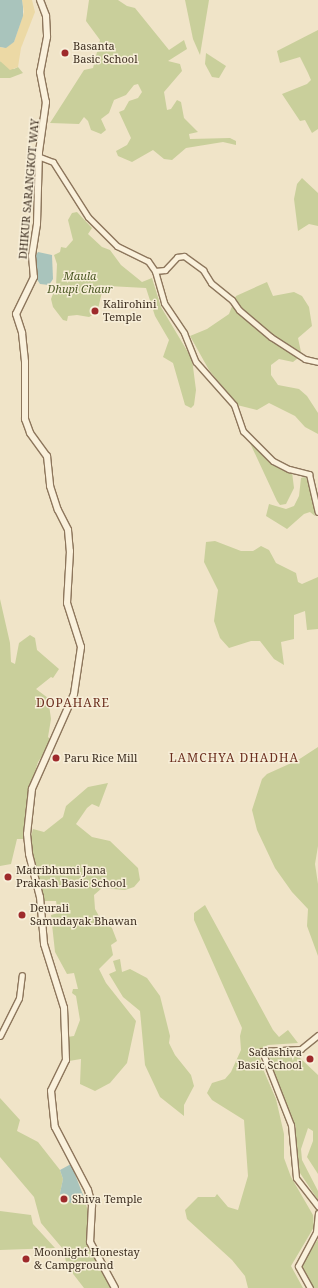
<!DOCTYPE html>
<style>
body{margin:0}
#map{position:relative;width:318px;height:1288px;overflow:hidden;background:#f0e4c8;font-family:"Noto Serif",serif}
div>[style]{position:absolute}
.green>*{inset:0;background:#c9cf9b}
.sand>*{inset:0;background:#ecd9a5}
.water>*{inset:0;background:#a9c4bc}
.roads{filter:drop-shadow(1px 0 #8d765c) drop-shadow(-1px 0 #8d765c) drop-shadow(0 1px #8d765c) drop-shadow(0 -1px #8d765c)}
.minor>*{height:5px;margin:-2.5px;padding:0 2.5px;transform-origin:2.5px;border-radius:2.5px;background:#faf1dc}
.tertiary>*{height:6px;margin:-3px;padding:0 3px;transform-origin:3px;border-radius:3px;background:#faf1dc}
.dots>*{width:11px;height:11px;translate:-50% -50%;box-sizing:border-box;border:2px solid #f7eed8;border-radius:50%}
span{translate:-50% -50%;white-space:nowrap;text-align:center;line-height:1.15;-webkit-text-stroke:3px #f7eed8;paint-order:stroke}
.poi-label{font-size:11px;color:#3d2e20}
.left{translate:0 -50%;text-align:left}
.right{translate:-100% -50%;text-align:right}
.street-label{font-size:11px;color:#3d2e20}
.park-label{font-size:11px;color:#4d5a26;font-style:italic}
.neighbourhood-label{font-size:12px;color:#6b2e1e;letter-spacing:1px}
</style>
<div id="map">
<div class="green">
<div style="clip-path:polygon(89px 0,118px 0,127px 6px,135px 8px,169px 50px,184px 40px,187px 49px,168px 61px,180px 64px,182px 71px,164px 92px,167px 110px,171px 109px,177px 100px,181px 102px,184px 118px,198px 132px,189px 134px,190px 139px,230px 138px,236px 141px,236px 145px,223px 142px,186px 148px,172px 160px,164px 159px,153px 150px,132px 162px,118px 156px,116px 151px,127px 145px,131px 138px,119px 112px,124px 110px,129px 101px,138px 98px,142px 92px,138px 84px,134px 85px,126px 95px,114px 100px,109px 113px,101px 119px,106px 130px,101px 134px,91px 130px,88px 121px,84px 117px,79px 124px,50px 123px,84px 70px,93px 68px,100px 40px,86px 21px)"></div>
<div style="clip-path:polygon(185px 0,209px 0,200px 55px,193px 39px)"></div>
<div style="clip-path:polygon(318px 30px,318px 129px,312px 133px,305px 120px,300px 121px,282px 94px,307px 84px,311px 80px,308px 73px,300px 57px,280px 63px,277px 51px)"></div>
<div style="clip-path:polygon(206px 53px,226px 66px,219px 78px,212px 77px,205px 64px)"></div>
<div style="clip-path:polygon(0 61px,14px 69px,18px 67px,23px 73px,10px 78px,0 78px)"></div>
<div style="clip-path:polygon(302px 178px,318px 193px,318px 226px,309px 224px,298px 231px,294px 199px,297px 184px)"></div>
<div style="clip-path:polygon(77px 212px,92px 228px,88px 234px,102px 247px,110px 250px,121px 265px,142px 282px,152px 278px,161px 307px,192px 359px,196px 390px,194px 405px,191px 408px,185px 405px,173px 363px,163px 357px,169px 340px,155px 316px,146px 288px,108px 286px,103px 288px,97px 313px,89px 317px,77px 315px,68px 316px,67px 321px,63px 320px,53px 307px,51px 299px,56px 286px,57px 264px,54px 255px,60px 252px,61px 247px,66px 248px,73px 240px,68px 220px,72px 213px)"></div>
<div style="clip-path:polygon(267px 282px,273px 296px,294px 292px,302px 296px,309px 307px,312px 326px,298px 338px,301px 352px,298px 358px,293px 362px,279px 359px,271px 365px,271px 375px,278px 385px,299px 389px,307px 396px,318px 413px,318px 434px,305px 427px,295px 416px,269px 403px,257px 410px,237px 405px,209px 370px,190px 336px,207px 329px,229px 314px,236px 296px)"></div>
<div style="clip-path:polygon(250px 443px,272px 463px,292px 472px,294px 488px,286px 504px,280px 505px,277px 501px)"></div>
<div style="clip-path:polygon(305px 477px,311px 485px,315px 516px,310px 512px,304px 514px,287px 529px,266px 516px,269px 504px,286px 509px,294px 506px,299px 496px,301px 478px)"></div>
<div style="clip-path:polygon(215px 541px,241px 551px,253px 551px,261px 546px,269px 550px,276px 563px,296px 573px,298px 582px,302px 584px,318px 577px,318px 629px,307px 630px,305px 611px,294px 615px,294px 639px,281px 642px,284px 665px,274px 659px,260px 641px,251px 641px,229px 648px,220px 638px,214px 621px,218px 590px,204px 562px,206px 542px)"></div>
<div style="clip-path:polygon(0 599px,10px 643px,11px 662px,15px 664px,19px 643px,30px 635px,35px 638px,37px 650px,59px 669px,53px 678px,51px 677px,36px 689px,48px 698px,51px 719px,48px 737px,52px 741px,38px 762px,32px 782px,26px 807px,25px 839px,17px 839px,11px 864px,0 866px)"></div>
<div style="clip-path:polygon(318px 747px,318px 846px,315px 864px,318px 884px,318px 956px,307px 926px,308px 909px,292px 892px,275px 868px,257px 830px,252px 810px,262px 779px,267px 774px,298px 760px)"></div>
<div style="clip-path:polygon(108px 783px,99px 807px,92px 804px,87px 808px,76px 824px,92px 837px,110px 841px,138px 868px,140px 880px,134px 887px,125px 890px,102px 888px,94px 895px,95px 909px,100px 918px,112px 928px,117px 941px,111px 945px,113px 955px,99px 969px,106px 983px,136px 1021px,127px 1063px,110px 1083px,95px 1091px,80px 1084px,81px 1059px,69px 1061px,67px 1037px,74px 1036px,80px 1020px,76px 996px,72px 993px,73px 989px,78px 989px,74px 973px,67px 974px,55px 952px,51px 915px,58px 913px,56px 901px,43px 901px,32px 859px,30px 841px,33px 829px,44px 832px,63px 817px,66px 806px,88px 787px)"></div>
<div style="clip-path:polygon(205px 905px,273px 1030px,279px 1037px,288px 1030px,298px 1043px,268px 1045px,258px 1050px,263px 1069px,276px 1099px,284px 1134px,284px 1158px,291px 1177px,313px 1215px,314px 1227px,291px 1266px,303px 1288px,248px 1288px,245px 1276px,232px 1260px,187px 1219px,185px 1210px,198px 1197px,215px 1197px,217px 1194px,228px 1207px,238px 1210px,248px 1176px,244px 1120px,212px 1100px,207px 1093px,212px 1083px,225px 1079px,231px 1072px,241px 1050px,240px 1036px,242px 1028px,194px 920px,194px 913px)"></div>
<div style="clip-path:polygon(120px 959px,122px 972px,130px 969px,147px 978px,160px 996px,170px 1036px,169px 1043px,175px 1055px,191px 1075px,194px 1086px,184px 1105px,184px 1116px,160px 1097px,145px 1065px,140px 1011px,123px 997px,109px 974px,116px 971px,113px 961px)"></div>
<div style="clip-path:polygon(288px 1054px,300px 1058px,318px 1075px,318px 1174px,307px 1157px,313px 1141px,313px 1131px,308px 1128px,301px 1149px,302px 1160px,318px 1191px,318px 1200px,300px 1173px,296px 1153px,296px 1127px,288px 1116px,269px 1056px)"></div>
<div style="clip-path:polygon(0 1098px,20px 1120px,17px 1131px,38px 1142px,60px 1170px,63px 1179px,60px 1193px,77px 1202px,85px 1200px,89px 1216px,86px 1234px,90px 1248px,112px 1288px,84px 1288px,67px 1266px,63px 1249px,41px 1223px,34px 1197px,0 1157px)"></div>
<div style="clip-path:polygon(0 1211px,31px 1215px,33px 1224px,55px 1248px,0 1250px)"></div>
<div style="clip-path:polygon(318px 1239px,318px 1288px,313px 1288px,301px 1266px)"></div>
</div>
<div class="sand">
<div style="clip-path:polygon(22px 0,32px 0,35px 12px,21px 48px,18px 67px,10px 70px,0 61px,0 47px,3px 48px,14px 42px,24px 12px)"></div>
</div>
<div class="water">
<div style="clip-path:polygon(0 0,22px 0,23px 7px,23px 16px,14px 42px,6px 48px,0 47px)"></div>
<div style="clip-path:polygon(38px 252px,52px 255px,53px 279px,49px 285px,40px 284px,36px 278px,34px 258px)"></div>
<div style="clip-path:polygon(71px 1164px,85px 1200px,71px 1203px,62px 1199px,60px 1193px,63px 1179px,60px 1170px)"></div>
</div>
<div class="roads">
<div class="minor">
<div style="left:40px;top:157px;width:14px;rotate:21deg"></div>
<div style="left:53px;top:162px;width:65px;rotate:57.5deg"></div>
<div style="left:88px;top:217px;width:41px;rotate:45deg"></div>
<div style="left:117px;top:246px;width:34px;rotate:26deg"></div>
<div style="left:148px;top:261px;width:12px;rotate:55deg"></div>
<div style="left:155px;top:271px;width:33px;rotate:74deg"></div>
<div style="left:164px;top:303px;width:36px;rotate:56deg"></div>
<div style="left:184px;top:333px;width:31px;rotate:68deg"></div>
<div style="left:196px;top:362px;width:57px;rotate:48.5deg"></div>
<div style="left:234px;top:405px;width:28px;rotate:71deg"></div>
<div style="left:243px;top:431px;width:42px;rotate:45deg"></div>
<div style="left:273px;top:461px;width:18px;rotate:27deg"></div>
<div style="left:289px;top:469px;width:21px;rotate:14deg"></div>
<div style="left:309px;top:474px;width:39px;rotate:77deg"></div>
<div style="left:155px;top:271px;width:10px;rotate:-6deg"></div>
<div style="left:165px;top:270px;width:18px;rotate:-47deg"></div>
<div style="left:177px;top:257px;width:7px;rotate:-8deg"></div>
<div style="left:184px;top:256px;width:24px;rotate:36deg"></div>
<div style="left:203px;top:270px;width:15px;rotate:58deg"></div>
<div style="left:211px;top:283px;width:27px;rotate:39deg"></div>
<div style="left:232px;top:300px;width:12px;rotate:55deg"></div>
<div style="left:239px;top:310px;width:42px;rotate:40.2deg"></div>
<div style="left:271px;top:337px;width:40px;rotate:32.9deg"></div>
<div style="left:305px;top:359px;width:13px;rotate:13deg"></div>
<div style="left:318px;top:1035px;width:22px;rotate:141deg"></div>
<div style="left:301px;top:1049px;width:39px;rotate:177deg"></div>
<div style="left:262px;top:1051px;width:79px;rotate:68.6deg"></div>
<div style="left:291px;top:1125px;width:53px;rotate:84.6deg"></div>
<div style="left:296px;top:1178px;width:36px;rotate:52deg"></div>
<div style="left:0;top:1036px;width:42px;rotate:-63.4deg"></div>
<div style="left:19px;top:998px;width:23px;rotate:-83deg"></div>
<div style="left:310px;top:1288px;width:25px;rotate:-119deg"></div>
<div style="left:298px;top:1266px;width:38px;rotate:-62deg"></div>
<div style="left:316px;top:1232px;width:19px;rotate:-84deg"></div>
</div>
<div class="tertiary">
<div style="left:40px;top:0;width:17px;rotate:69deg"></div>
<div style="left:46px;top:16px;width:21px;rotate:87deg"></div>
<div style="left:47px;top:37px;width:36px;rotate:101deg"></div>
<div style="left:40px;top:72px;width:31px;rotate:79deg"></div>
<div style="left:46px;top:102px;width:50px;rotate:98deg"></div>
<div style="left:39px;top:152px;width:72px;rotate:91.6deg"></div>
<div style="left:37px;top:224px;width:32px;rotate:99deg"></div>
<div style="left:32px;top:256px;width:21px;rotate:85deg"></div>
<div style="left:34px;top:277px;width:41px;rotate:115.9deg"></div>
<div style="left:16px;top:314px;width:20px;rotate:72deg"></div>
<div style="left:22px;top:333px;width:29px;rotate:84deg"></div>
<div style="left:25px;top:362px;width:57px;rotate:90deg"></div>
<div style="left:25px;top:419px;width:15px;rotate:70deg"></div>
<div style="left:30px;top:433px;width:29px;rotate:54deg"></div>
<div style="left:47px;top:456px;width:30px;rotate:84deg"></div>
<div style="left:50px;top:486px;width:25px;rotate:72deg"></div>
<div style="left:58px;top:510px;width:22px;rotate:63deg"></div>
<div style="left:68px;top:530px;width:21px;rotate:85deg"></div>
<div style="left:70px;top:551px;width:52px;rotate:93.3deg"></div>
<div style="left:67px;top:603px;width:46px;rotate:72.3deg"></div>
<div style="left:81px;top:647px;width:48px;rotate:98.5deg"></div>
<div style="left:74px;top:694px;width:104px;rotate:113.9deg"></div>
<div style="left:32px;top:789px;width:45px;rotate:96.3deg"></div>
<div style="left:27px;top:834px;width:20px;rotate:84deg"></div>
<div style="left:29px;top:854px;width:44px;rotate:75.7deg"></div>
<div style="left:40px;top:897px;width:47px;rotate:85.1deg"></div>
<div style="left:44px;top:944px;width:67px;rotate:72.6deg"></div>
<div style="left:64px;top:1008px;width:52px;rotate:87.8deg"></div>
<div style="left:66px;top:1060px;width:34px;rotate:116deg"></div>
<div style="left:51px;top:1091px;width:36px;rotate:84deg"></div>
<div style="left:55px;top:1127px;width:71px;rotate:62.4deg"></div>
<div style="left:88px;top:1190px;width:16px;rotate:75deg"></div>
<div style="left:92px;top:1205px;width:37px;rotate:93deg"></div>
<div style="left:90px;top:1242px;width:52px;rotate:61.5deg"></div>
</div>
</div>
<div class="dots">
<div style="left:65px;top:53px;background:#9e2a2b"></div>
<div style="left:95px;top:311px;background:#9e2a2b"></div>
<div style="left:56px;top:758px;background:#9e2a2b"></div>
<div style="left:8px;top:877px;background:#9e2a2b"></div>
<div style="left:22px;top:915px;background:#9e2a2b"></div>
<div style="left:310px;top:1059px;background:#9e2a2b"></div>
<div style="left:64px;top:1199px;background:#9e2a2b"></div>
<div style="left:26px;top:1259px;background:#9e2a2b"></div>
</div>
<div class="poi-label">
<span class="left" style="left:73px;top:53px">Basanta<br>Basic School</span>
<span class="left" style="left:103px;top:311px">Kalirohini<br>Temple</span>
<span class="left" style="left:64px;top:758px">Paru Rice Mill</span>
<span class="left" style="left:16px;top:877px">Matribhumi Jana<br>Prakash Basic School</span>
<span class="left" style="left:30px;top:915px">Deurali<br>Samudayak Bhawan</span>
<span class="right" style="left:302px;top:1059px">Sadashiva<br>Basic School</span>
<span class="left" style="left:72px;top:1199px">Shiva Temple</span>
<span class="left" style="left:34px;top:1259px">Moonlight Honestay<br>&amp; Campground</span>
</div>
<div class="street-label">
<span style="left:29px;top:189px;rotate:-85deg">DHIKUR SARANGKOT WAY</span>
</div>
<div class="park-label">
<span style="left:80px;top:283px">Maula<br>Dhupi Chaur</span>
</div>
<div class="neighbourhood-label">
<span style="left:73px;top:703px">DOPAHARE</span>
<span style="left:234px;top:758px">LAMCHYA DHADHA</span>
</div>
</div>
